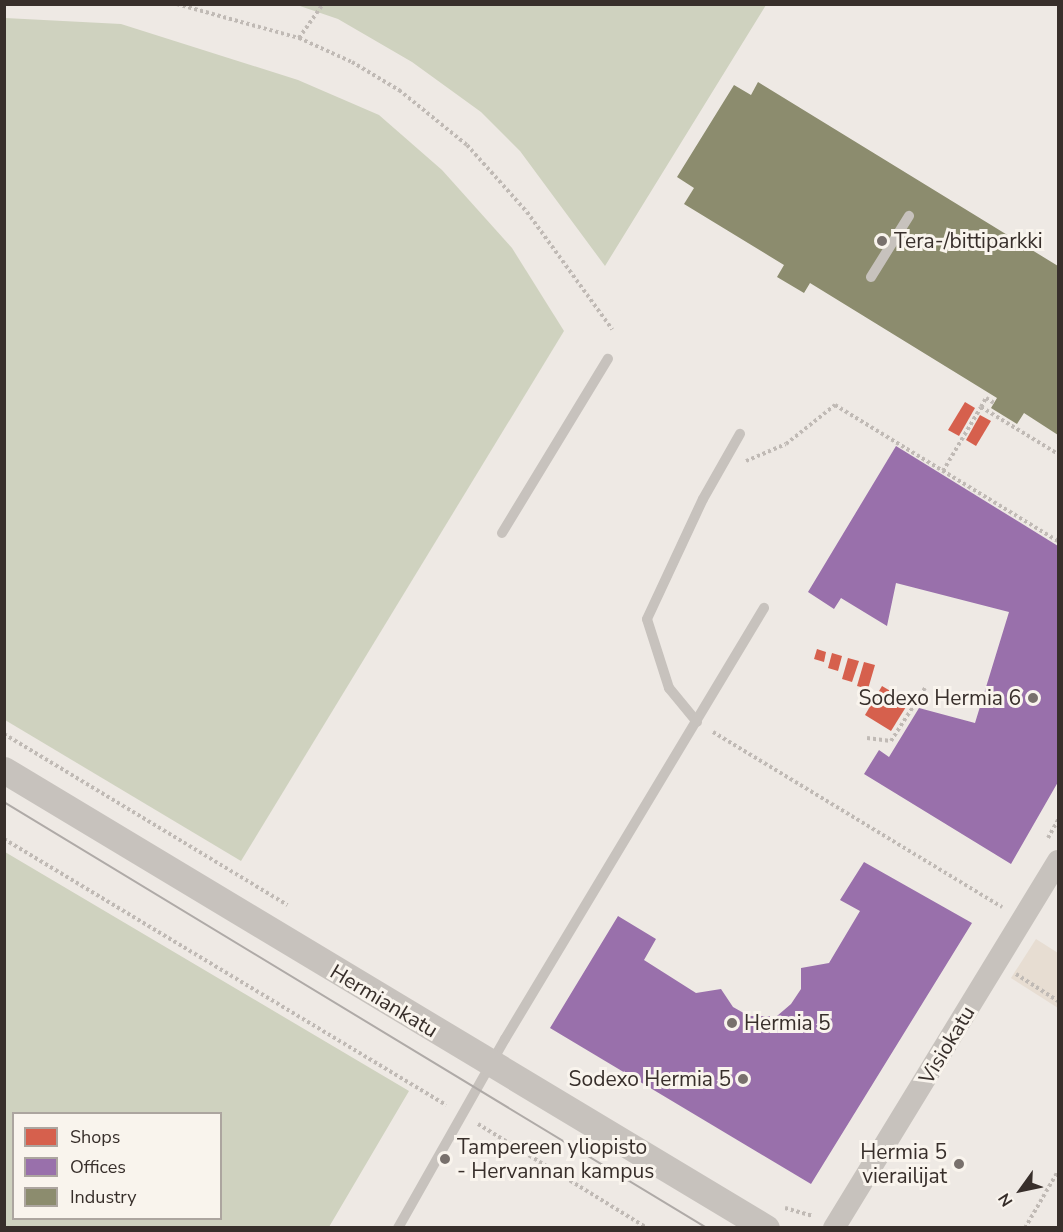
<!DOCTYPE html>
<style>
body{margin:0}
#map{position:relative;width:1063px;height:1232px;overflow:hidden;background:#eee9e4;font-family:"Nunito Sans",sans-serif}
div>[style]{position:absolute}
.green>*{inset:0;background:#cfd2bf}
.plaza>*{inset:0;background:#e7ddd2}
.shops>*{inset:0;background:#d6604d}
.offices>*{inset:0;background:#9970ab}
.industry>*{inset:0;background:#8c8c6e}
.path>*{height:4px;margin-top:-2px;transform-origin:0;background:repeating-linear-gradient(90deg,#c0bab5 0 3px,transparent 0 6px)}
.service>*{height:10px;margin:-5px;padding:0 5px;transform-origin:5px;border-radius:5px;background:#c7c2bd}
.minor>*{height:22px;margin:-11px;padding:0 11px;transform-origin:11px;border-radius:11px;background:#c7c2bd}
.tertiary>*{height:27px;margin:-13.5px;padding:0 13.5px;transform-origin:13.5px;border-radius:13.5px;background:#c7c2bd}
.tram>*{height:1.5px;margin:-0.75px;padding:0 0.75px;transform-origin:0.75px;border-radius:0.75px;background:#afaaa7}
.dots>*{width:16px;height:16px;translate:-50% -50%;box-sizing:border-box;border:3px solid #f9f4ed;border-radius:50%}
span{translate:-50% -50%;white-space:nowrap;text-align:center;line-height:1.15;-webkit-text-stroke:6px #f9f4ed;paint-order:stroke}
.poi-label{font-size:21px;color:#382f2b}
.left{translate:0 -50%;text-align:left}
.right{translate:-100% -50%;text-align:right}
.street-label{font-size:21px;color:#382f2b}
.frame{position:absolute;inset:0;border:6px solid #382f2b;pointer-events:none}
.legend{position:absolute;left:12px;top:1112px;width:210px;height:108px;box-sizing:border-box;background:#f9f4ed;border:2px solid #aca59f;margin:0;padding:8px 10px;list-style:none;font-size:18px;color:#382f2b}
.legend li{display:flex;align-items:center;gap:12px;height:30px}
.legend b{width:30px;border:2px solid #aca59f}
.north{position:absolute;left:991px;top:1160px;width:60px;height:60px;-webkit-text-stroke:4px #f9f4ed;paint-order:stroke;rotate:237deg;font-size:16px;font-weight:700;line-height:24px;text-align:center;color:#382f2b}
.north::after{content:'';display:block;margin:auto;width:21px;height:27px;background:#382f2b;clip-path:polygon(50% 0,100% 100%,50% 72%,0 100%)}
</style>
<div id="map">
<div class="green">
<div style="clip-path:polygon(297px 5px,766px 5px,605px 266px,520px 151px,481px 112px,412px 62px,338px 19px)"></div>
<div style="clip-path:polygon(5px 18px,121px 24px,298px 80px,379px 115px,442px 170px,512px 248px,564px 331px,241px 861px,5px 720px)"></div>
<div style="clip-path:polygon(evenodd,5px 852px,409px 1091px,329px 1227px,5px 1227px,5px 852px,14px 1114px,220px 1114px,220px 1218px,14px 1218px,14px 1114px)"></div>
</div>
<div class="plaza">
<div style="clip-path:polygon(1036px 939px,1058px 953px,1058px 1008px,1011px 978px)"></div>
</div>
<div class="shops">
<div style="clip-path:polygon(965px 402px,975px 408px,959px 436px,948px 430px)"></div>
<div style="clip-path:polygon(980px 415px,991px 421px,976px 446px,966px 440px)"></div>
<div style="clip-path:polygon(817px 649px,826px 652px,824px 662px,814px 659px)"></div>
<div style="clip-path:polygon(832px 653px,842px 656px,838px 671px,828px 668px)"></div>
<div style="clip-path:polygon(848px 658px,859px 661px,852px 682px,842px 679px)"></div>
<div style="clip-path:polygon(864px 662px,875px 665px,868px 689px,857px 686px)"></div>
<div style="clip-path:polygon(882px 686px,909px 702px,891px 731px,865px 715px)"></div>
</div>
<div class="offices">
<div style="clip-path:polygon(896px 446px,1058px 546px,1058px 782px,1011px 864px,864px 774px,879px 750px,889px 757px,919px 708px,975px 723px,1009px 612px,896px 583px,887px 626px,841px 598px,834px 609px,808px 592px)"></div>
<div style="clip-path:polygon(864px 862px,972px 923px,811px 1184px,550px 1028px,618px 916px,656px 939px,644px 960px,696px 993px,721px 989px,733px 1007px,749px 1016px,777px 1016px,791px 1004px,801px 989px,801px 968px,829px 963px,860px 911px,840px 900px)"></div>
</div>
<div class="industry">
<div style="clip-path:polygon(758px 82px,1058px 266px,1058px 435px,1024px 413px,1017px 424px,991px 408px,997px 398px,810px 283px,804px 293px,777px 277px,784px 265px,684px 204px,694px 188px,677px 177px,734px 85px,751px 95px)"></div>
</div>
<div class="path">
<div style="left:177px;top:4px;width:127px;rotate:15.6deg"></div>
<div style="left:299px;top:38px;width:58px;rotate:24.4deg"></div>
<div style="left:352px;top:62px;width:55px;rotate:30.8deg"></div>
<div style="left:399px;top:90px;width:87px;rotate:39deg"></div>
<div style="left:467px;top:145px;width:90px;rotate:48.2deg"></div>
<div style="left:527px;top:212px;width:145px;rotate:54deg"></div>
<div style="left:299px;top:38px;width:42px;rotate:-54.8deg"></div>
<div style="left:981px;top:407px;width:10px;rotate:-61deg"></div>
<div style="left:986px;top:398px;width:9px;rotate:32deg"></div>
<div style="left:746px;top:461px;width:43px;rotate:-23deg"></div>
<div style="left:786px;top:444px;width:63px;rotate:-38.5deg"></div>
<div style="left:835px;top:405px;width:261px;rotate:31.4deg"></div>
<div style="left:943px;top:471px;width:74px;rotate:-59.3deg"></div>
<div style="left:981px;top:407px;width:90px;rotate:31.4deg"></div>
<div style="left:713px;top:732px;width:338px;rotate:31.2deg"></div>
<div style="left:4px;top:734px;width:331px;rotate:31.1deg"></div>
<div style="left:867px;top:738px;width:24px;rotate:7deg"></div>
<div style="left:891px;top:741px;width:63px;rotate:-57.3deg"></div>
<div style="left:1048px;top:838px;width:21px;rotate:-61deg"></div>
<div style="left:4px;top:839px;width:516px;rotate:31.04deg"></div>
<div style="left:1016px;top:974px;width:50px;rotate:32.7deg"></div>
<div style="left:478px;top:1124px;width:198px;rotate:31.6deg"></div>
<div style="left:785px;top:1208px;width:29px;rotate:16deg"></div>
<div style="left:1025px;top:1228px;width:66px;rotate:-59.9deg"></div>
</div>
<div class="service">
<div style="left:871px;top:277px;width:72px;rotate:-58.1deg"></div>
<div style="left:502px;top:533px;width:204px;rotate:-58.7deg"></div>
<div style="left:697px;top:722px;width:44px;rotate:-129.5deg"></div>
<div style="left:669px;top:688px;width:72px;rotate:-107.7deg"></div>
<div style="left:647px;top:619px;width:132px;rotate:-65deg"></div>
<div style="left:703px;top:499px;width:75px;rotate:-60.4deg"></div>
<div style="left:398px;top:1228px;width:217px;rotate:-60.5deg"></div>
<div style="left:505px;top:1039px;width:503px;rotate:-59deg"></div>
</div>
<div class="minor">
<div style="left:834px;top:1228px;width:430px;rotate:-58.6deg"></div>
</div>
<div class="tertiary">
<div style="left:4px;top:770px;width:889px;rotate:31.01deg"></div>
</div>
<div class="tram">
<div style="left:4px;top:802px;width:822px;rotate:31.21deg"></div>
</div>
<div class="dots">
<div style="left:882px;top:241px;background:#78706c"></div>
<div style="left:1033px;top:698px;background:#78706c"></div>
<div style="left:732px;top:1023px;background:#78706c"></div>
<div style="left:743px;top:1079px;background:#78706c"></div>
<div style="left:445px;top:1159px;background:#78706c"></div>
<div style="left:959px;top:1164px;background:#78706c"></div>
</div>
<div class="poi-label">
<span class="left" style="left:894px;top:241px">Tera-/bittiparkki</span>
<span class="right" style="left:1021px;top:698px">Sodexo Hermia 6</span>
<span class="left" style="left:744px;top:1023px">Hermia 5</span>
<span class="right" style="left:731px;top:1079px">Sodexo Hermia 5</span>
<span class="left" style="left:457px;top:1159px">Tampereen yliopisto<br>- Hervannan kampus</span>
<span class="right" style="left:947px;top:1164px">Hermia 5<br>vierailijat</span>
</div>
<div class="street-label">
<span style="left:384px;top:1001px;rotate:31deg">Hermiankatu</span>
<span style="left:947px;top:1045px;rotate:-59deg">Visiokatu</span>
</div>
<div class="frame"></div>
<ul class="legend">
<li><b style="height:16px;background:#d6604d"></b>Shops</li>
<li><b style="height:16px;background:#9970ab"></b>Offices</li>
<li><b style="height:16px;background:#8c8c6e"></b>Industry</li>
</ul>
<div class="north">N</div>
</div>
